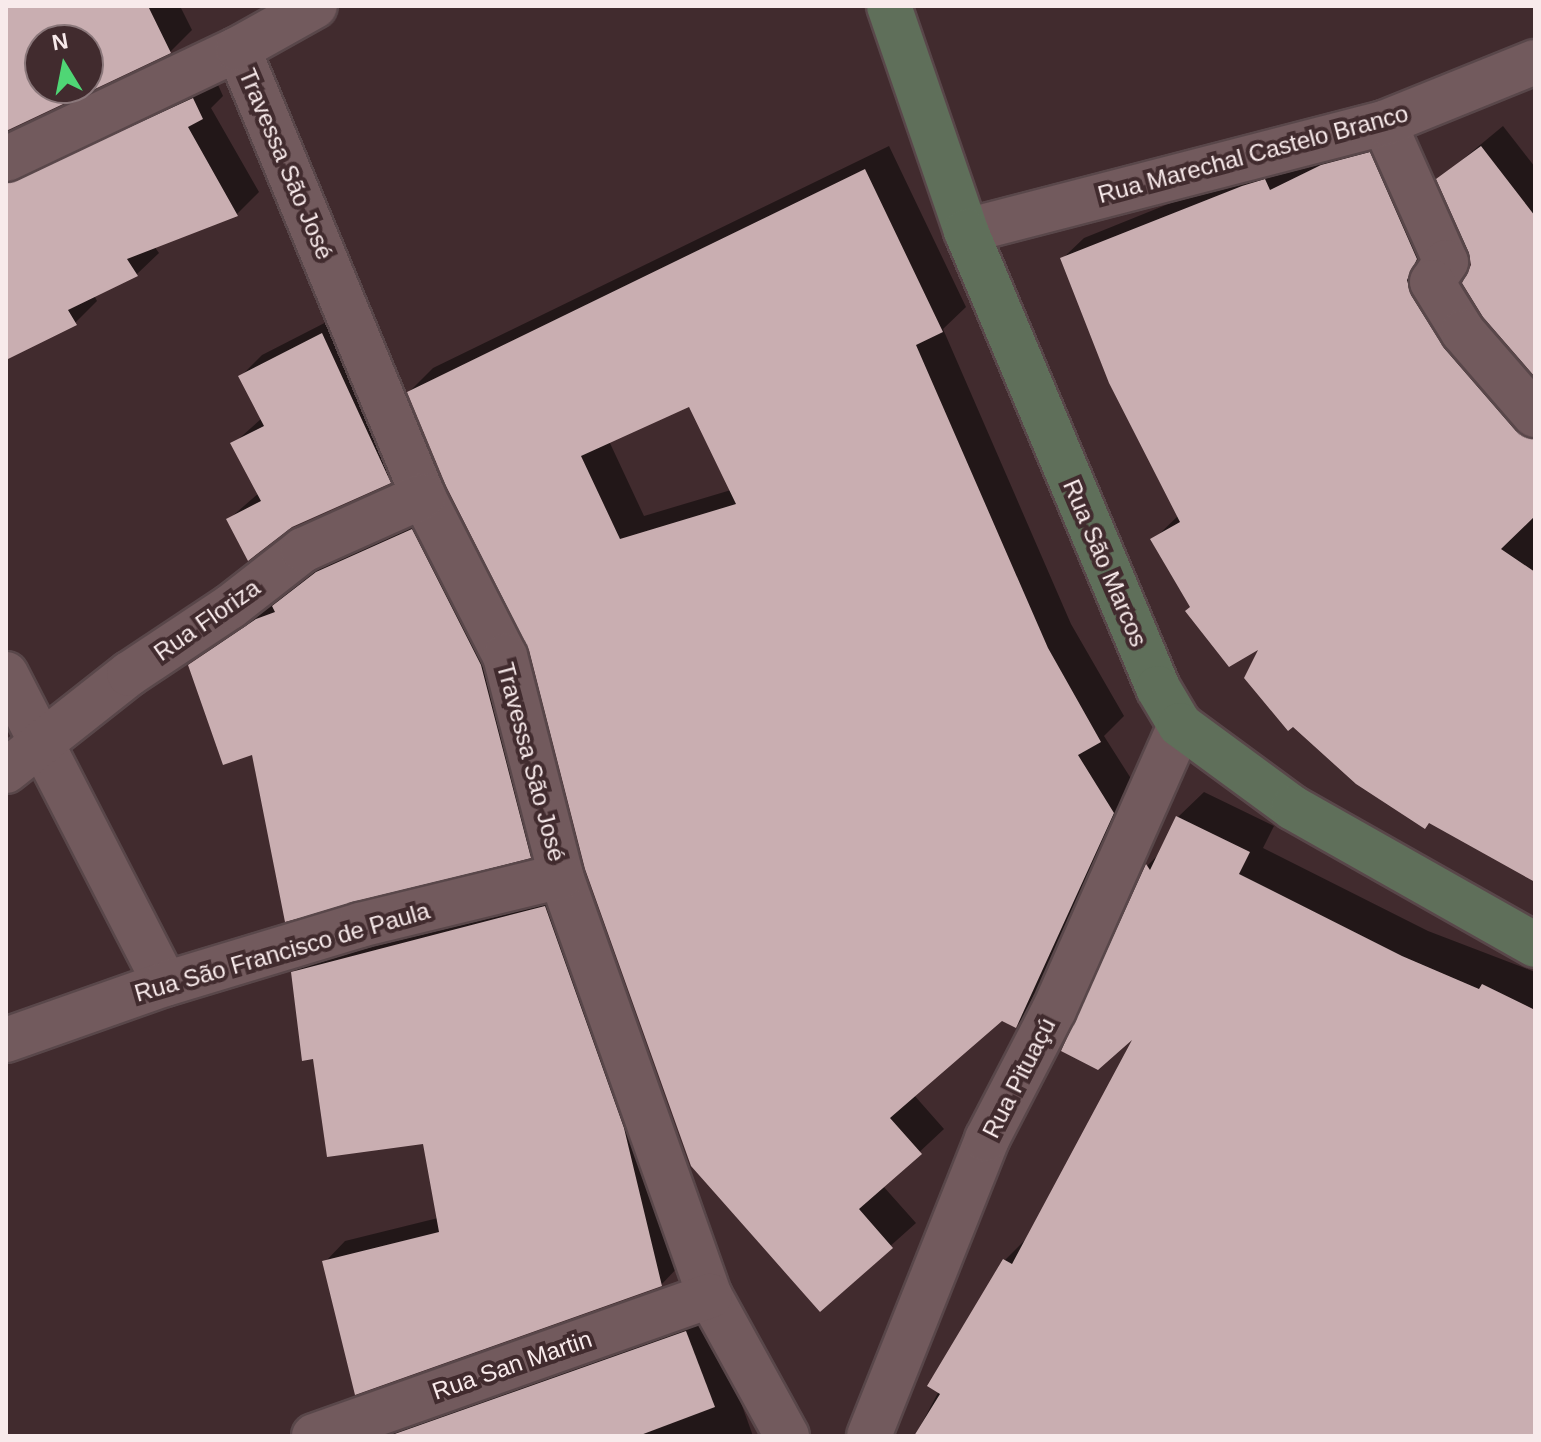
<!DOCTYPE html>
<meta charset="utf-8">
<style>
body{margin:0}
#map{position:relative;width:1541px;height:1442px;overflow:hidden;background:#412b2e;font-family:Helvetica,sans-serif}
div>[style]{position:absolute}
.shadow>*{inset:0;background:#0007}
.building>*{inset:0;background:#c9aeb1}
.roads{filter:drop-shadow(2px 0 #59474a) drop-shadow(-2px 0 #59474a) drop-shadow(0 2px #59474a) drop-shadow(0 -2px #59474a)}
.minor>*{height:44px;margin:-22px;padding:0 22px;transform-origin:22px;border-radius:22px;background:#725a5d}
.secondary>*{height:44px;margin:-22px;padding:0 22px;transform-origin:22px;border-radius:22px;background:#5f6f5a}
span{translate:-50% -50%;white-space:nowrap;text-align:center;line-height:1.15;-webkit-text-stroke:8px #412b2e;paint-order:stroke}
.street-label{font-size:24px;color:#f8eaeb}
.frame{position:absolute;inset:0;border:8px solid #f8eaeb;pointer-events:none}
.north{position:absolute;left:24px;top:24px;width:80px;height:80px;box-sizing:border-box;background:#412b2e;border:2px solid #8a777a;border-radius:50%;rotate:350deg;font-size:22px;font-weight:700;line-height:32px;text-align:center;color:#f8eaeb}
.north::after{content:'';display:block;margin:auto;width:28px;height:36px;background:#4fd675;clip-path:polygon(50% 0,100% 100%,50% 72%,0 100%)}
</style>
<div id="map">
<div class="shadow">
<div style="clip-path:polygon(evenodd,6px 6px,180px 6px,192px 30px,170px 52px,6px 129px,6px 6px,40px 40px,88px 40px,88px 88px,40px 88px,40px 40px)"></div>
<div style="clip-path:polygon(215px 78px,223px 96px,211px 108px,259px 192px,237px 214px,154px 246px,159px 253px,137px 274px,94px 295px,97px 301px,75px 323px,6px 359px,6px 149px)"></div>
<div style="clip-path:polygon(1503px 126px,1535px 167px,1535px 377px,1473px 265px,1439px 179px)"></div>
<div style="clip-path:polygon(1391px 132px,1428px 258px,1535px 407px,1535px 880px,1263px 645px,1192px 607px,1153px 540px,1179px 515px,1062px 259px,1084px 238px,1265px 165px,1287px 159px,1292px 170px,1344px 144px)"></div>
<div style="clip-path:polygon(evenodd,889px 146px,966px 307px,943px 329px,1071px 624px,1124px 716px,1104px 736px,1137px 788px,1040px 1002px,1016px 1026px,1001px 1019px,914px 1095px,944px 1129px,883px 1186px,916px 1223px,820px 1309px,531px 649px,409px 392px,433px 368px,889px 146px,690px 404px,731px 490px,644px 516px,609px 441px,690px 404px)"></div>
<div style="clip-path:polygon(344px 313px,411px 460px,389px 481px,291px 526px,229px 519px,259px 493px,233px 444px,262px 418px,240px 377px,262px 355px)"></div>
<div style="clip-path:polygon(432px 510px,550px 835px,530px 856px,254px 752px,190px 665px,339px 552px)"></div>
<div style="clip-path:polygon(1204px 792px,1274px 826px,1263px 848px,1428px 931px,1535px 972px,1535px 1436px,915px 1436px,939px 1391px,929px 1385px,1005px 1260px,1029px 1236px,1139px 1032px,1063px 1050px,1148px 865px,1161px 852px,1178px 817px)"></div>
<div style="clip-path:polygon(565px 887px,681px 1264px,661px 1285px,325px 1262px,345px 1241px,438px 1218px,425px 1142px,315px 1057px,293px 973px,314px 952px)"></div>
<div style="clip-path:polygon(708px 1311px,753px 1436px,381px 1436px,395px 1421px)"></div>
</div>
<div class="building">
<div style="clip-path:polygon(evenodd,6px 6px,148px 6px,171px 53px,6px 131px,6px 6px,40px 40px,88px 40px,88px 88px,40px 88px,40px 40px)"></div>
<div style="clip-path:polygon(193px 98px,203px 119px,188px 127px,238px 216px,127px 259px,138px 276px,68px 310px,77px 325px,6px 360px,6px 184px)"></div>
<div style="clip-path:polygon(1481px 146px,1535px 216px,1535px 377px,1483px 317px,1462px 283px,1471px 265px,1469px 253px,1436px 179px)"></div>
<div style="clip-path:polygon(1370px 152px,1417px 259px,1407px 280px,1411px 295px,1444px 348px,1516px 431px,1535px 439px,1535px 516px,1501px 549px,1535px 572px,1535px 882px,1429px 823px,1425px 829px,1356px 784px,1293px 727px,1288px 731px,1244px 678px,1258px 650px,1229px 667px,1185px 611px,1190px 607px,1150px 539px,1180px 522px,1109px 383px,1060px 258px,1242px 186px,1265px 179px,1270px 190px,1321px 165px)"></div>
<div style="clip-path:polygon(evenodd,865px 169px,943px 332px,916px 345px,1048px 648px,1101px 742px,1078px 755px,1114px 813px,1016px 1028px,1002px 1021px,890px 1118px,922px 1154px,859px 1209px,893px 1248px,820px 1312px,691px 1166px,585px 869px,529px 650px,446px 486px,407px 392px,865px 169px,689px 407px,736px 504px,620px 539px,581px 456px,689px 407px)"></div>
<div style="clip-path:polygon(322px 333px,391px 483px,292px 527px,248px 561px,226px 519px,261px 501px,230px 443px,264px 426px,238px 376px)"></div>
<div style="clip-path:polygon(412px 529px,481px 665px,531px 858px,285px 922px,252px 755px,223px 765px,188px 665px,256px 619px,275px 612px,272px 606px,316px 572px)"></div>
<div style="clip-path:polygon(1176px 816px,1250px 852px,1239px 874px,1402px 956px,1479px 989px,1482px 984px,1535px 1010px,1535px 1436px,914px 1436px,940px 1394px,927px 1386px,1003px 1259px,1012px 1264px,1132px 1040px,1098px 1070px,1061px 1051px,1146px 864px,1150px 870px)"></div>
<div style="clip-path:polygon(545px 906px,624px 1128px,662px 1286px,355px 1395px,322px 1261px,439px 1232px,423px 1144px,327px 1157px,313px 1059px,302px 1061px,291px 972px)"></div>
<div style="clip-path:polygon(686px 1331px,715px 1407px,638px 1436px,389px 1436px)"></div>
</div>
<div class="roads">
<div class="minor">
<div style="left:238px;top:49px;width:484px;rotate:67.5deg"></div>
<div style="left:423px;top:496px;width:180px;rotate:62.9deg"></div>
<div style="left:505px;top:656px;width:227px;rotate:75.7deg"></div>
<div style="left:561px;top:876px;width:446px;rotate:70.5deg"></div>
<div style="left:710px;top:1296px;width:160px;rotate:61.2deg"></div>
<div style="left:1384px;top:123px;width:152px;rotate:66deg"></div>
<div style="left:1446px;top:262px;width:24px;rotate:125deg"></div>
<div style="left:1432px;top:282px;width:59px;rotate:58.2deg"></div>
<div style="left:1463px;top:332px;width:110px;rotate:49.1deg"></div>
<div style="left:6px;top:159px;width:257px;rotate:-25.4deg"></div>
<div style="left:238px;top:49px;width:88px;rotate:-29.2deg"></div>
<div style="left:966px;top:231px;width:432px;rotate:-14.5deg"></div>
<div style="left:1384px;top:123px;width:163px;rotate:-22deg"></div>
<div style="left:6px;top:674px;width:348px;rotate:62.8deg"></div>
<div style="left:6px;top:771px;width:157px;rotate:-38.3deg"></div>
<div style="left:129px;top:674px;width:121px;rotate:-33.6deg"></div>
<div style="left:230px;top:607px;width:93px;rotate:-38deg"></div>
<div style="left:303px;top:550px;width:132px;rotate:-24.2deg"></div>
<div style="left:6px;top:1040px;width:169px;rotate:-19.4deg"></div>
<div style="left:165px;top:984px;width:204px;rotate:-16.8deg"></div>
<div style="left:360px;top:925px;width:207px;rotate:-13.7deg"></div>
<div style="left:314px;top:1436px;width:420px;rotate:-19.5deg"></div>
<div style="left:869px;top:1436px;width:320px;rotate:-68.3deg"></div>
<div style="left:987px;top:1139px;width:145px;rotate:-62.6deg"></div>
<div style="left:1054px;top:1010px;width:312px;rotate:-66.1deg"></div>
</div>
<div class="secondary">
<div style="left:889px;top:6px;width:238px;rotate:71.1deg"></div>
<div style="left:966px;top:231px;width:496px;rotate:67.2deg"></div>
<div style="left:1158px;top:688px;width:43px;rotate:59.3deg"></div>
<div style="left:1180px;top:725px;width:140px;rotate:36.3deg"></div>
<div style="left:1293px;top:808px;width:278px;rotate:29.5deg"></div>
</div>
</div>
<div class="street-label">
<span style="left:1253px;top:154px;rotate:-15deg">Rua Marechal Castelo Branco</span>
<span style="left:286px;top:164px;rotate:67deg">Travessa São José</span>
<span style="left:1105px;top:563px;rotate:67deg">Rua São Marcos</span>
<span style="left:207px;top:620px;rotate:-35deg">Rua Floriza</span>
<span style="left:531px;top:762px;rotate:75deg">Travessa São José</span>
<span style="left:282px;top:952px;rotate:-16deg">Rua São Francisco de Paula</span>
<span style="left:1019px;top:1078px;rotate:-63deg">Rua Pituaçú</span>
<span style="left:512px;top:1365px;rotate:-19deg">Rua San Martin</span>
</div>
<div class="frame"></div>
<div class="north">N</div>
</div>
